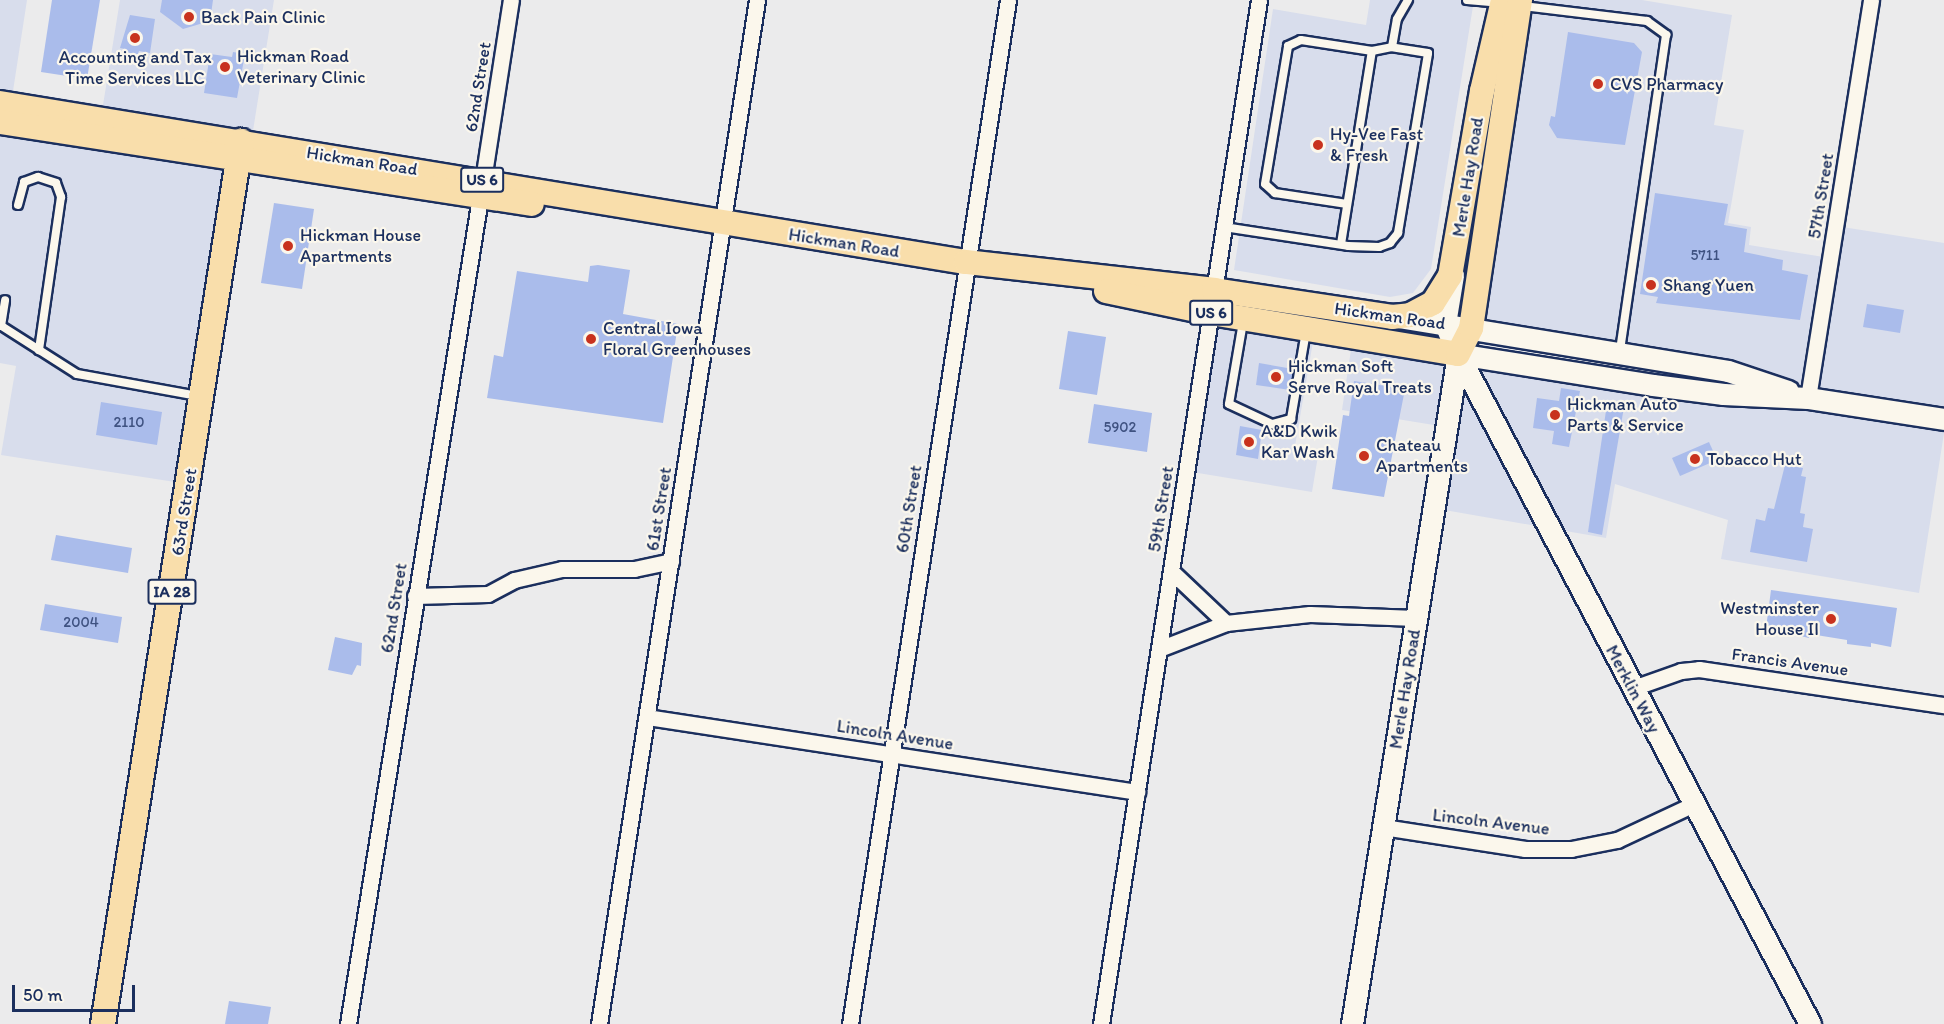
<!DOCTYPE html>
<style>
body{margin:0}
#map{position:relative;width:1944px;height:1024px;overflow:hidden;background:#ebebec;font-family:Itim,sans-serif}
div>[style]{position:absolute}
.built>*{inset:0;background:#d8ddec}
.building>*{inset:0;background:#aabceb}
.roads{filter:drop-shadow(2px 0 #1b2f5e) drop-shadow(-2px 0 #1b2f5e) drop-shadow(0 2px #1b2f5e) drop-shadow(0 -2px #1b2f5e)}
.lane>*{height:8px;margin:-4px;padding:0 4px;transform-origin:4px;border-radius:4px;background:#fbf7ec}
.street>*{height:15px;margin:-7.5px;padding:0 7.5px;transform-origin:7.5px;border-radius:7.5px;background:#fbf7ec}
.secondary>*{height:21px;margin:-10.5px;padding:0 10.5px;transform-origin:10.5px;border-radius:10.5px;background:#fbf7ec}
.primary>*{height:24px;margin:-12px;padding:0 12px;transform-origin:12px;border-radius:12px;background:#f9deab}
.dots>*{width:16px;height:16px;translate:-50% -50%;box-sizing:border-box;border:3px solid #fbf7ec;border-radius:50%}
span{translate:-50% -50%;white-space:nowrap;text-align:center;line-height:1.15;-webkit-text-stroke:4.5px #fbf7ec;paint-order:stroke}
.number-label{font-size:15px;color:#3f5281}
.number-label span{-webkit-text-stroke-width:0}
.shield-label span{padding:2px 4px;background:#fbf7ec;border:2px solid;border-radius:4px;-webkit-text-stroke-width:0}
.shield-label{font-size:16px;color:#1b2f5e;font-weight:700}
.poi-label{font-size:18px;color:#1b2f5e}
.left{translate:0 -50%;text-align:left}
.right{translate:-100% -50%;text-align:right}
.street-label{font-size:18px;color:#1b2f5e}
.scale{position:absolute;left:12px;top:985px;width:123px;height:27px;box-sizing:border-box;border:3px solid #1b2f5e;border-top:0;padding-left:8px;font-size:18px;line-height:21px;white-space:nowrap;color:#1b2f5e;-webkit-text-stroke:4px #fbf7ec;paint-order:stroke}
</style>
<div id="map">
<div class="built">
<div style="clip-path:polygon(0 0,27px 0,13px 91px,103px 105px,120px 0,274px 0,251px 143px,0 103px)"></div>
<div style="clip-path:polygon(1370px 0,1474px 0,1431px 269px,1413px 293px,1390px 297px,1234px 270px,1273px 9px,1366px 25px)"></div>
<div style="clip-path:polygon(1520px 0,1642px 0,1732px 15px,1714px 125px,1744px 130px,1728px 223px,1751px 227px,1749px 245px,1830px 258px,1836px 226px,1944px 243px,1944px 433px,1919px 593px,1721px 559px,1728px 520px,1615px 484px,1606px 538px,1433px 508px,1446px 427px,1342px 410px,1353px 336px,1806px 398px,1471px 328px)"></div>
<div style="clip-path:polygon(0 122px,239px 160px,188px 484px,1px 455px,16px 366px,0 363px)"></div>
<div style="clip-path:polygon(1211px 313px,1315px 330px,1295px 446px,1319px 450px,1312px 492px,1186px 471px)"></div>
</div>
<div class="building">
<div style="clip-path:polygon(52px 0,100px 0,87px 79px,41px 72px)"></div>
<div style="clip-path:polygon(162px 0,213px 0,210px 21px,183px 29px,160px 12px)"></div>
<div style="clip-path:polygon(130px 15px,155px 19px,150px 53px,139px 51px,137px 56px,124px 53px,125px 49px,120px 48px)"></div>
<div style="clip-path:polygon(1568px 32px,1634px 43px,1642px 52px,1625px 145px,1557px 138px,1549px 125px,1551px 116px,1555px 117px)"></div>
<div style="clip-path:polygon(233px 52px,245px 54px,237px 98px,204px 93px,210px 54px,232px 57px)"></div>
<div style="clip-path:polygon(1655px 193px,1728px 204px,1724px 225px,1747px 229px,1744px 252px,1783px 260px,1782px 270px,1808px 275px,1800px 320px,1656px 303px,1658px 297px,1640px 294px)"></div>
<div style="clip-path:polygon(274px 203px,314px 209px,302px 289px,261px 283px)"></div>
<div style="clip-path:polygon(598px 265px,630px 270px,623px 314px,678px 324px,663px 423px,487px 398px,494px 355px,503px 357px,517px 271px,588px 282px,590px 266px)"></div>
<div style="clip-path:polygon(1867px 304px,1904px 310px,1900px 333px,1863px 327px)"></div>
<div style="clip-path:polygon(1068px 331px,1106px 337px,1097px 395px,1059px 389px)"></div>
<div style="clip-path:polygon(1259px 363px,1293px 369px,1290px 390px,1256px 385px)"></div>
<div style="clip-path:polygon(1354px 381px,1405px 389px,1384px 497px,1332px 489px,1343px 415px,1349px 416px)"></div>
<div style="clip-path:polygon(1561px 388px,1580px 391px,1569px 447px,1552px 444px,1554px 431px,1533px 428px,1537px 398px,1559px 401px)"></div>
<div style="clip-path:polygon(101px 402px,162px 412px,157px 445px,96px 435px)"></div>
<div style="clip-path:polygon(1094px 404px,1152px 413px,1147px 452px,1088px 443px)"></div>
<div style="clip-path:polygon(1607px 404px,1624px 407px,1602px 535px,1588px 532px)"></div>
<div style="clip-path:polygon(1240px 426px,1262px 430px,1258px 459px,1236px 455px)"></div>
<div style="clip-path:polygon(1709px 442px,1717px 460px,1680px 476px,1672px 458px)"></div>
<div style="clip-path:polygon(1785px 465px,1803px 468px,1801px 476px,1806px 477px,1800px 513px,1805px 514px,1803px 527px,1813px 529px,1807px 562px,1750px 552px,1756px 519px,1765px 521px,1768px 508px,1774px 509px)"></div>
<div style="clip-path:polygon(56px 535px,132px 548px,128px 573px,51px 560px)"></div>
<div style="clip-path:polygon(1771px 590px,1897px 608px,1891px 647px,1871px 643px,1871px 647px,1847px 644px,1847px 640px,1810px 634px,1809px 638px,1766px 628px)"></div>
<div style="clip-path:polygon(45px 604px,122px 617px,118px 643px,40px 630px)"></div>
<div style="clip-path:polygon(335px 637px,362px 643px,361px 666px,357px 665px,352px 675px,328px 670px)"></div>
<div style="clip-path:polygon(229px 1001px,271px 1007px,268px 1024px,225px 1024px)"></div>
</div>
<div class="roads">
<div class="lane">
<div style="left:1467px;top:0;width:32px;rotate:5deg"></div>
<div style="left:1523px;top:6px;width:125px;rotate:6.9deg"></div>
<div style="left:1647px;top:21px;width:24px;rotate:36deg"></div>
<div style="left:1666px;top:35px;width:319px;rotate:98.3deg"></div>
<div style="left:1347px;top:204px;width:73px;rotate:-171.3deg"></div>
<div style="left:1275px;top:193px;width:13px;rotate:-138deg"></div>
<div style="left:1265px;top:184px;width:140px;rotate:-80.5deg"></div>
<div style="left:1288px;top:46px;width:14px;rotate:-25deg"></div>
<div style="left:1301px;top:40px;width:72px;rotate:8.8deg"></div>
<div style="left:1372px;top:51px;width:20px;rotate:-11deg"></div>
<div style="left:18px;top:205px;width:24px;rotate:-75deg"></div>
<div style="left:24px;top:182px;width:15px;rotate:-20deg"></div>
<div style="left:38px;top:177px;width:19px;rotate:18deg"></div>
<div style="left:56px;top:183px;width:15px;rotate:70deg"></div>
<div style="left:61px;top:197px;width:155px;rotate:98.2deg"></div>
<div style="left:1224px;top:227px;width:125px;rotate:8.7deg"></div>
<div style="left:1348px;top:246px;width:31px;rotate:2deg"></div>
<div style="left:1379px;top:247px;width:12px;rotate:-20deg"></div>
<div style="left:1390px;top:243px;width:13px;rotate:-51deg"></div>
<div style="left:1398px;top:233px;width:182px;rotate:-80.5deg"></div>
<div style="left:1428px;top:53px;width:36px;rotate:-171deg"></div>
<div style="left:1392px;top:47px;width:28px;rotate:-80deg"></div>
<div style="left:1397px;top:19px;width:22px;rotate:-60deg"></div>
<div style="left:1341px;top:244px;width:195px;rotate:-80.9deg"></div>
<div style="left:1243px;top:322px;width:83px;rotate:99.7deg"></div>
<div style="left:1229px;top:404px;width:47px;rotate:24.9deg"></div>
<div style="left:1272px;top:424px;width:20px;rotate:-15deg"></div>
<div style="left:1291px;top:419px;width:89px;rotate:-80.3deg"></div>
<div style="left:0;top:325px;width:91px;rotate:32.5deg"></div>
<div style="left:77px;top:374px;width:123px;rotate:10.3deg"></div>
<div style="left:1px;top:326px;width:26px;rotate:-81deg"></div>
</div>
<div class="street">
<div style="left:483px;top:180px;width:182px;rotate:-81.2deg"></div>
<div style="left:1808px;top:398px;width:403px;rotate:-81deg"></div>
<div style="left:1171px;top:571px;width:76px;rotate:43.4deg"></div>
<div style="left:415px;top:596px;width:73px;rotate:-1.6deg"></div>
<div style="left:488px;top:594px;width:30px;rotate:-28deg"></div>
<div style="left:514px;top:580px;width:49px;rotate:-12.9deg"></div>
<div style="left:562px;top:569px;width:72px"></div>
<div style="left:634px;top:569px;width:38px;rotate:-12deg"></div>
<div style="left:1159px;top:649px;width:72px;rotate:-21.2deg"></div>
<div style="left:1226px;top:623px;width:84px;rotate:-6.1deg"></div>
<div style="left:1310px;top:614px;width:106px;rotate:2.2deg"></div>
<div style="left:1633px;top:688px;width:51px;rotate:-19.5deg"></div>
<div style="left:1681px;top:671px;width:18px;rotate:-6deg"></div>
<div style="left:1699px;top:669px;width:248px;rotate:8.4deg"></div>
<div style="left:647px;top:717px;width:496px;rotate:8.7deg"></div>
<div style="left:1383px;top:827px;width:144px;rotate:8.8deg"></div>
<div style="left:1525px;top:849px;width:46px"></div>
<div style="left:1571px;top:849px;width:47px;rotate:-11.1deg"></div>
<div style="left:1617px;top:840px;width:85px;rotate:-25.1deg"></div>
<div style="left:348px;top:1024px;width:836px;rotate:-80.92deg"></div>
<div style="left:599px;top:1024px;width:1036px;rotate:-81.23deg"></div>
<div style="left:850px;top:1024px;width:1036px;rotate:-81.23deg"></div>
<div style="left:1101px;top:1024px;width:1036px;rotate:-81.23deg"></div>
</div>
<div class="secondary">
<div style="left:1453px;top:275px;width:50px;rotate:99.3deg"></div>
<div style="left:1445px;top:324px;width:33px;rotate:67deg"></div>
<div style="left:1458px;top:354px;width:757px;rotate:62.28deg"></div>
<div style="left:1398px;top:317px;width:334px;rotate:9.3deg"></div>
<div style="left:1728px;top:371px;width:63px;rotate:18.4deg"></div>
<div style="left:1458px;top:354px;width:197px;rotate:9deg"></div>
<div style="left:1653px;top:385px;width:71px;rotate:7.3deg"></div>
<div style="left:1723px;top:394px;width:85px;rotate:2.7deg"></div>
<div style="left:1808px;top:398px;width:138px;rotate:8.8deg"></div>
<div style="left:1352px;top:1024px;width:678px;rotate:-81.01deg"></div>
</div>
<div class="primary">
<div style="left:0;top:103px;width:979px;rotate:9.35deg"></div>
<div style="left:966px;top:262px;width:250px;rotate:6.4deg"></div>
<div style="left:1214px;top:290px;width:180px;rotate:8.6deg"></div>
<div style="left:1392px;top:317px;width:18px;rotate:-6deg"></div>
<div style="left:1410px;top:315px;width:26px;rotate:-28deg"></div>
<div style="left:1433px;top:303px;width:32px;rotate:-58deg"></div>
<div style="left:1450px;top:276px;width:188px;rotate:-80.2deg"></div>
<div style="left:1482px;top:91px;width:93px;rotate:-77deg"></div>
<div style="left:0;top:122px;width:538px;rotate:8.76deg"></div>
<div style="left:1106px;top:291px;width:107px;rotate:11.8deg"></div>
<div style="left:1211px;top:313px;width:250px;rotate:9.4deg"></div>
<div style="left:1458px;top:354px;width:29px;rotate:-63deg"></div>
<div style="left:1471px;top:328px;width:332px;rotate:-81.5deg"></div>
<div style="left:103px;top:1024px;width:894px;rotate:-81.12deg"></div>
</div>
</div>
<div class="dots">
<div style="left:189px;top:17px;background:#c8321e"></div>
<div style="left:135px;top:38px;background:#c8321e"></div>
<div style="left:225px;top:67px;background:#c8321e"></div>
<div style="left:1598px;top:84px;background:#c8321e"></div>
<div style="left:1318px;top:145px;background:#c8321e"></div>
<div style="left:288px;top:246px;background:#c8321e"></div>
<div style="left:1651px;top:285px;background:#c8321e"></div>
<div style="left:591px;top:339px;background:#c8321e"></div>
<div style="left:1276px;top:377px;background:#c8321e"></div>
<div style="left:1555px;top:415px;background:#c8321e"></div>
<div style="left:1249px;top:442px;background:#c8321e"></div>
<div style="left:1364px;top:456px;background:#c8321e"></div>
<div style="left:1695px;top:459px;background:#c8321e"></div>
<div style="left:1831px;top:619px;background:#c8321e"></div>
</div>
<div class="number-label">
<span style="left:1705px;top:256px">5711</span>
<span style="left:129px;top:423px">2110</span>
<span style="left:1120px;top:428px">5902</span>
<span style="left:81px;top:623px">2004</span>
</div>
<div class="shield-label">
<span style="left:482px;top:180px">US 6</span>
<span style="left:1211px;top:313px">US 6</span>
<span style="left:172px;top:592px">IA 28</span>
</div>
<div class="poi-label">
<span class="left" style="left:201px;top:17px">Back Pain Clinic</span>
<span class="left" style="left:237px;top:67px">Hickman Road<br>Veterinary Clinic</span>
<span style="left:135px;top:68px">Accounting and Tax<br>Time Services LLC</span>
<span class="left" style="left:1610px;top:84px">CVS Pharmacy</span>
<span class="left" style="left:1330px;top:145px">Hy-Vee Fast<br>&amp; Fresh</span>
<span class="left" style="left:300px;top:246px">Hickman House<br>Apartments</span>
<span class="left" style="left:1663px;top:285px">Shang Yuen</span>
<span class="left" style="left:603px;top:339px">Central Iowa<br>Floral Greenhouses</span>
<span class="left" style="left:1288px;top:377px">Hickman Soft<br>Serve Royal Treats</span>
<span class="left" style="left:1567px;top:415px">Hickman Auto<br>Parts &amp; Service</span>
<span class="left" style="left:1261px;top:442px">A&amp;D Kwik<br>Kar Wash</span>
<span class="left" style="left:1376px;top:456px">Chateau<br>Apartments</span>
<span class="left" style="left:1707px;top:459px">Tobacco Hut</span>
<span class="right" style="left:1819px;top:619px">Westminster<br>House II</span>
</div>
<div class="street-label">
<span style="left:478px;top:87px;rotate:-81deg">62nd Street</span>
<span style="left:362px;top:161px;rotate:9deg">Hickman Road</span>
<span style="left:1468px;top:177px;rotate:-81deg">Merle Hay Road</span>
<span style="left:1821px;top:196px;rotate:-81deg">57th Street</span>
<span style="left:844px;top:243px;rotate:9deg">Hickman Road</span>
<span style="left:1390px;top:316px;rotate:8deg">Hickman Road</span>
<span style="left:659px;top:509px;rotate:-81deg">61st Street</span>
<span style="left:909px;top:509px;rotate:-81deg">60th Street</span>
<span style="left:1161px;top:509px;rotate:-81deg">59th Street</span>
<span style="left:184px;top:512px;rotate:-81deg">63rd Street</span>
<span style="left:394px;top:608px;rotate:-81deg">62nd Street</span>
<span style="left:1790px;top:662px;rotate:8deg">Francis Avenue</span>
<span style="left:1405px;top:689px;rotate:-81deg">Merle Hay Road</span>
<span style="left:1633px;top:689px;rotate:62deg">Merklin Way</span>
<span style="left:895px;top:735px;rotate:9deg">Lincoln Avenue</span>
<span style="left:1491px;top:822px;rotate:7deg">Lincoln Avenue</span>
</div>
<div class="scale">50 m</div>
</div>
